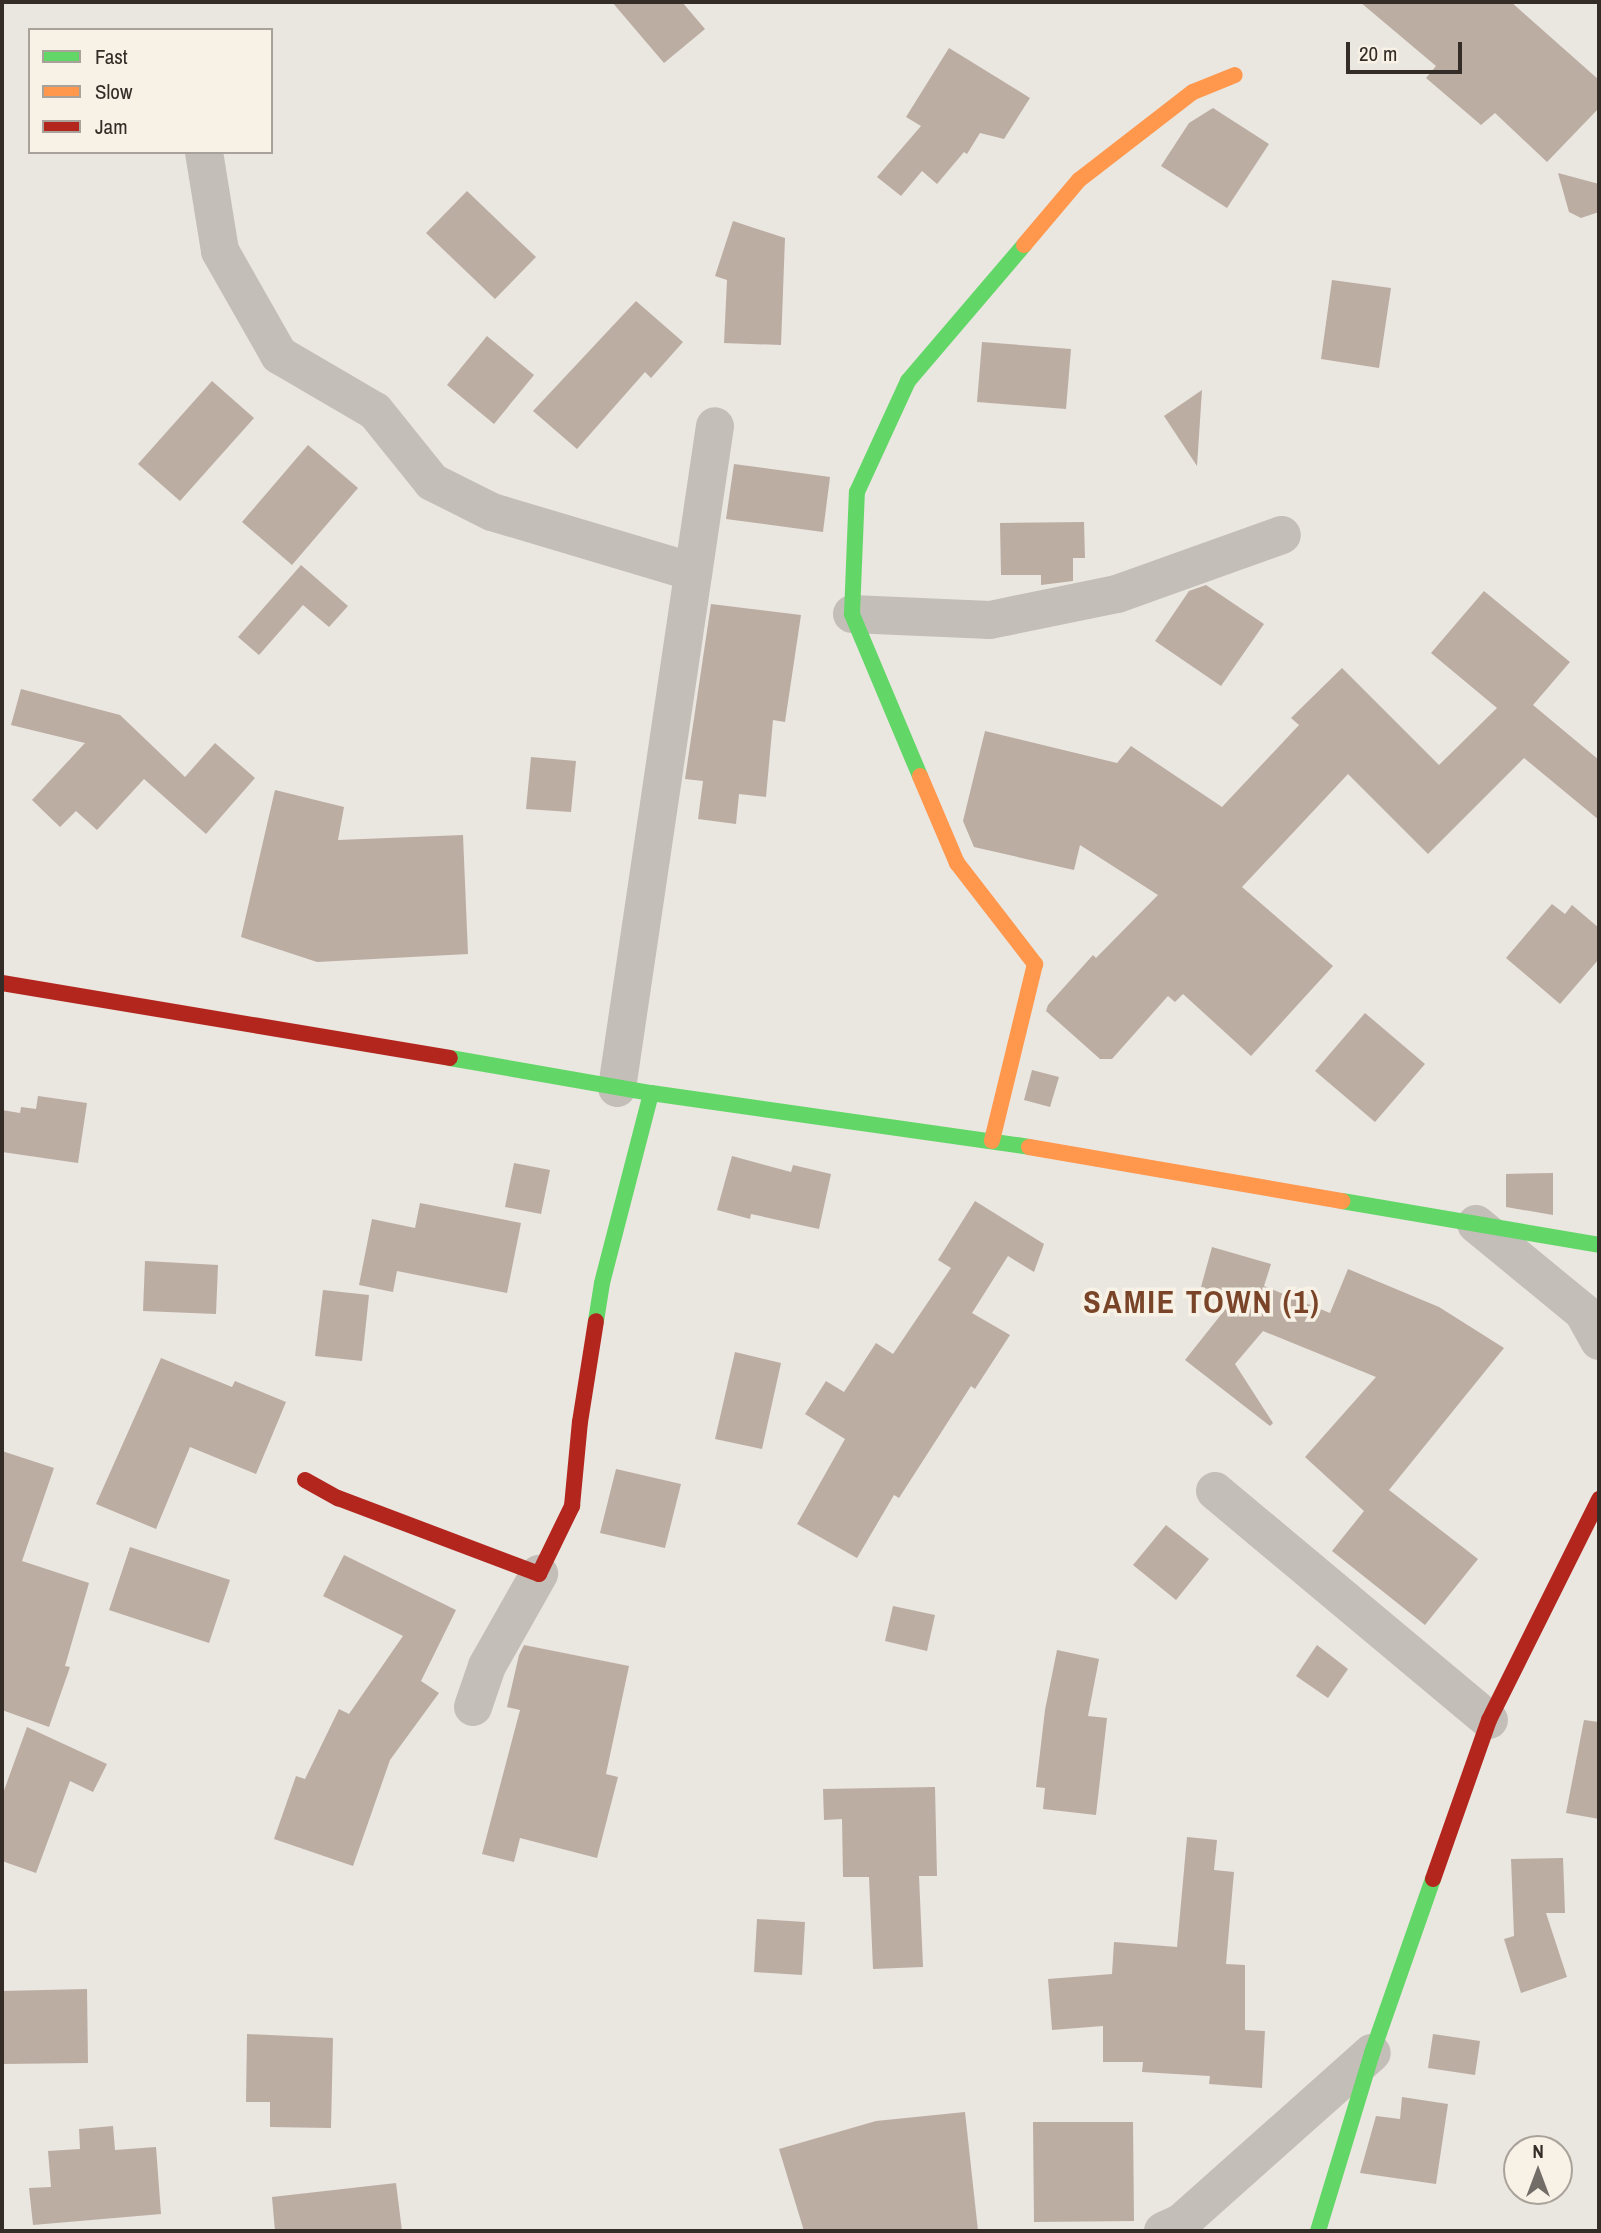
<!DOCTYPE html>
<style>
body{margin:0}
#map{position:relative;width:1601px;height:2233px;overflow:hidden;background:#eae6e0;font-family:"Archivo Narrow",sans-serif}
div>[style]{position:absolute}
.building>*{inset:0;background:#bcada3}
.street>*{height:38px;margin:-19px;padding:0 19px;transform-origin:19px;border-radius:19px;background:#c3beb8}
.fast>*{height:16px;margin:-8px;padding:0 8px;transform-origin:8px;border-radius:8px;background:#63d668}
.slow>*{height:16px;margin:-8px;padding:0 8px;transform-origin:8px;border-radius:8px;background:#ff974d}
.jam>*{height:16px;margin:-8px;padding:0 8px;transform-origin:8px;border-radius:8px;background:#b3261e}
span{translate:-50% -50%;white-space:nowrap;text-align:center;line-height:1.15;-webkit-text-stroke:7px #f7f1e6;paint-order:stroke}
.district-label{font-size:32px;color:#7a4429;font-weight:700;letter-spacing:2px}
.frame{position:absolute;inset:0;border:4px solid #332c27;pointer-events:none}
.legend{position:absolute;left:28px;top:28px;width:245px;height:126px;box-sizing:border-box;background:#f7f1e6;border:2px solid #a9a29a;margin:0;padding:9px 12px;list-style:none;font-size:21px;color:#332c27}
.legend li{display:flex;align-items:center;gap:14px;height:35px}
.legend b{width:35px;border:2px solid #a9a29a}
.north{position:absolute;left:1503px;top:2135px;width:70px;height:70px;box-sizing:border-box;background:#f7f1e6;border:2px solid #a9a29a;border-radius:50%;rotate:0deg;font-size:19px;font-weight:700;line-height:28px;text-align:center;color:#332c27}
.north::after{content:'';display:block;margin:auto;width:24px;height:32px;background:#736d68;clip-path:polygon(50% 0,100% 100%,50% 72%,0 100%)}
.scale{position:absolute;left:1346px;top:42px;width:116px;height:32px;box-sizing:border-box;border:4px solid #332c27;border-top:0;padding-left:9px;font-size:21px;line-height:24px;white-space:nowrap;color:#332c27;-webkit-text-stroke:5px #f7f1e6;paint-order:stroke}
</style>
<div id="map">
<div class="building">
<div style="clip-path:polygon(612px 2px,682px 2px,705px 29px,664px 63px)"></div>
<div style="clip-path:polygon(1360px 2px,1511px 2px,1599px 80px,1599px 108px,1547px 162px,1495px 113px,1481px 125px,1426px 78px,1436px 66px)"></div>
<div style="clip-path:polygon(949px 48px,1030px 98px,1004px 139px,980px 133px,967px 154px,964px 152px,937px 184px,922px 171px,901px 196px,877px 177px,921px 126px,906px 117px)"></div>
<div style="clip-path:polygon(1213px 108px,1269px 144px,1227px 208px,1161px 166px,1189px 123px)"></div>
<div style="clip-path:polygon(1558px 173px,1599px 184px,1599px 212px,1581px 218px,1569px 212px)"></div>
<div style="clip-path:polygon(467px 191px,536px 257px,495px 299px,426px 233px)"></div>
<div style="clip-path:polygon(733px 221px,785px 238px,781px 345px,724px 343px,727px 280px,715px 276px)"></div>
<div style="clip-path:polygon(1332px 280px,1391px 288px,1379px 368px,1321px 359px)"></div>
<div style="clip-path:polygon(636px 301px,683px 342px,651px 378px,645px 372px,577px 449px,533px 411px)"></div>
<div style="clip-path:polygon(487px 336px,534px 375px,494px 424px,447px 385px)"></div>
<div style="clip-path:polygon(982px 342px,1071px 349px,1066px 409px,977px 402px)"></div>
<div style="clip-path:polygon(212px 381px,254px 418px,180px 501px,138px 464px)"></div>
<div style="clip-path:polygon(1202px 390px,1197px 466px,1164px 416px)"></div>
<div style="clip-path:polygon(308px 445px,358px 488px,292px 565px,242px 522px)"></div>
<div style="clip-path:polygon(734px 464px,830px 477px,823px 532px,726px 519px)"></div>
<div style="clip-path:polygon(1084px 522px,1085px 558px,1073px 558px,1073px 581px,1041px 585px,1041px 575px,1001px 575px,1000px 523px)"></div>
<div style="clip-path:polygon(301px 565px,348px 606px,329px 627px,303px 605px,259px 655px,238px 637px)"></div>
<div style="clip-path:polygon(1206px 585px,1264px 624px,1221px 686px,1155px 641px,1189px 591px)"></div>
<div style="clip-path:polygon(1484px 591px,1570px 662px,1533px 705px,1599px 760px,1599px 820px,1524px 758px,1428px 854px,1348px 774px,1242px 887px,1333px 966px,1251px 1056px,1183px 994px,1175px 1002px,1168px 996px,1112px 1059px,1100px 1059px,1046px 1011px,1048px 1005px,1093px 955px,1096px 958px,1158px 895px,1080px 845px,1074px 870px,974px 847px,963px 821px,985px 731px,1117px 763px,1131px 746px,1222px 807px,1299px 725px,1291px 718px,1342px 668px,1439px 765px,1497px 708px,1431px 653px)"></div>
<div style="clip-path:polygon(711px 604px,801px 615px,785px 722px,773px 720px,766px 797px,739px 794px,736px 824px,698px 819px,703px 781px,685px 779px)"></div>
<div style="clip-path:polygon(21px 689px,120px 715px,185px 777px,215px 743px,255px 778px,206px 834px,144px 779px,97px 830px,76px 811px,60px 827px,32px 800px,85px 743px,11px 725px)"></div>
<div style="clip-path:polygon(531px 757px,576px 761px,571px 812px,526px 809px)"></div>
<div style="clip-path:polygon(275px 790px,344px 807px,338px 840px,463px 835px,468px 954px,317px 962px,241px 937px)"></div>
<div style="clip-path:polygon(1552px 904px,1565px 914px,1572px 905px,1599px 928px,1599px 959px,1560px 1004px,1506px 958px)"></div>
<div style="clip-path:polygon(1365px 1013px,1425px 1064px,1375px 1122px,1315px 1071px)"></div>
<div style="clip-path:polygon(1032px 1070px,1059px 1077px,1050px 1107px,1024px 1100px)"></div>
<div style="clip-path:polygon(38px 1096px,87px 1103px,78px 1163px,2px 1152px,2px 1110px,20px 1113px,21px 1107px,36px 1109px)"></div>
<div style="clip-path:polygon(732px 1156px,791px 1172px,793px 1165px,831px 1174px,819px 1229px,751px 1214px,750px 1219px,717px 1210px)"></div>
<div style="clip-path:polygon(514px 1163px,550px 1170px,541px 1214px,505px 1207px)"></div>
<div style="clip-path:polygon(1553px 1173px,1553px 1215px,1506px 1207px,1506px 1174px)"></div>
<div style="clip-path:polygon(975px 1201px,1044px 1244px,1034px 1272px,1008px 1256px,972px 1313px,1010px 1335px,975px 1389px,971px 1386px,899px 1498px,894px 1495px,857px 1558px,797px 1524px,845px 1439px,805px 1414px,826px 1381px,844px 1392px,876px 1343px,893px 1354px,951px 1268px,938px 1260px)"></div>
<div style="clip-path:polygon(420px 1203px,521px 1223px,507px 1293px,397px 1271px,393px 1292px,359px 1285px,372px 1219px,415px 1228px)"></div>
<div style="clip-path:polygon(1212px 1247px,1271px 1264px,1264px 1286px,1330px 1313px,1348px 1269px,1439px 1307px,1504px 1348px,1389px 1490px,1478px 1559px,1425px 1625px,1332px 1551px,1364px 1511px,1305px 1457px,1376px 1377px,1263px 1331px,1235px 1364px,1273px 1423px,1270px 1426px,1185px 1360px,1235px 1297px,1201px 1287px)"></div>
<div style="clip-path:polygon(145px 1261px,218px 1265px,216px 1314px,143px 1311px)"></div>
<div style="clip-path:polygon(323px 1290px,369px 1295px,362px 1361px,315px 1356px)"></div>
<div style="clip-path:polygon(735px 1352px,781px 1363px,762px 1449px,715px 1439px)"></div>
<div style="clip-path:polygon(161px 1358px,232px 1387px,235px 1381px,286px 1402px,256px 1474px,190px 1447px,156px 1529px,96px 1504px)"></div>
<div style="clip-path:polygon(2px 1451px,54px 1468px,22px 1561px,89px 1583px,65px 1666px,70px 1667px,49px 1727px,2px 1710px)"></div>
<div style="clip-path:polygon(616px 1469px,681px 1484px,665px 1548px,600px 1533px)"></div>
<div style="clip-path:polygon(1166px 1525px,1209px 1559px,1176px 1600px,1133px 1565px)"></div>
<div style="clip-path:polygon(130px 1547px,230px 1580px,209px 1643px,109px 1610px)"></div>
<div style="clip-path:polygon(344px 1555px,456px 1610px,421px 1681px,439px 1693px,390px 1760px,353px 1866px,274px 1839px,296px 1776px,305px 1779px,339px 1709px,349px 1714px,403px 1636px,323px 1596px)"></div>
<div style="clip-path:polygon(893px 1606px,935px 1615px,927px 1651px,885px 1641px)"></div>
<div style="clip-path:polygon(524px 1645px,629px 1666px,606px 1774px,618px 1777px,597px 1858px,520px 1838px,514px 1862px,482px 1854px,520px 1710px,507px 1707px,519px 1655px)"></div>
<div style="clip-path:polygon(1317px 1645px,1348px 1669px,1328px 1698px,1296px 1676px)"></div>
<div style="clip-path:polygon(1057px 1650px,1099px 1659px,1088px 1716px,1107px 1718px,1096px 1815px,1043px 1809px,1045px 1788px,1036px 1787px,1045px 1710px)"></div>
<div style="clip-path:polygon(1584px 1720px,1599px 1722px,1599px 1819px,1566px 1813px)"></div>
<div style="clip-path:polygon(27px 1727px,107px 1764px,93px 1792px,70px 1781px,36px 1873px,2px 1861px,2px 1796px)"></div>
<div style="clip-path:polygon(935px 1787px,937px 1876px,919px 1876px,923px 1967px,873px 1969px,869px 1877px,843px 1877px,842px 1819px,824px 1820px,823px 1789px)"></div>
<div style="clip-path:polygon(1187px 1837px,1217px 1840px,1214px 1870px,1234px 1872px,1226px 1964px,1245px 1965px,1245px 2030px,1265px 2031px,1262px 2088px,1209px 2084px,1210px 2076px,1142px 2072px,1143px 2062px,1103px 2062px,1103px 2026px,1052px 2030px,1048px 1979px,1112px 1974px,1114px 1942px,1177px 1947px)"></div>
<div style="clip-path:polygon(1563px 1858px,1565px 1913px,1546px 1913px,1567px 1977px,1521px 1993px,1504px 1939px,1514px 1936px,1511px 1859px)"></div>
<div style="clip-path:polygon(757px 1919px,805px 1922px,802px 1975px,754px 1972px)"></div>
<div style="clip-path:polygon(87px 1989px,88px 2063px,2px 2064px,2px 1991px)"></div>
<div style="clip-path:polygon(247px 2034px,333px 2038px,331px 2128px,270px 2127px,270px 2102px,246px 2102px)"></div>
<div style="clip-path:polygon(1433px 2034px,1480px 2041px,1475px 2075px,1428px 2068px)"></div>
<div style="clip-path:polygon(1402px 2097px,1448px 2104px,1436px 2184px,1360px 2173px,1376px 2116px,1400px 2119px)"></div>
<div style="clip-path:polygon(965px 2112px,978px 2231px,804px 2231px,779px 2149px,876px 2121px)"></div>
<div style="clip-path:polygon(1033px 2122px,1133px 2122px,1134px 2221px,1034px 2222px)"></div>
<div style="clip-path:polygon(113px 2126px,115px 2150px,156px 2147px,161px 2214px,33px 2225px,29px 2188px,51px 2187px,48px 2151px,80px 2149px,79px 2129px)"></div>
<div style="clip-path:polygon(396px 2183px,402px 2231px,275px 2231px,272px 2197px)"></div>
</div>
<div class="street">
<div style="left:204px;top:152px;width:100px;rotate:80.8deg"></div>
<div style="left:220px;top:251px;width:120px;rotate:60.4deg"></div>
<div style="left:279px;top:355px;width:111px;rotate:30.3deg"></div>
<div style="left:375px;top:411px;width:91px;rotate:51.2deg"></div>
<div style="left:432px;top:482px;width:67px;rotate:26.6deg"></div>
<div style="left:492px;top:512px;width:210px;rotate:16.6deg"></div>
<div style="left:852px;top:614px;width:138px;rotate:2.5deg"></div>
<div style="left:990px;top:620px;width:130px;rotate:-11.6deg"></div>
<div style="left:1117px;top:594px;width:175px;rotate:-19.7deg"></div>
<div style="left:617px;top:1088px;width:669px;rotate:-81.58deg"></div>
<div style="left:1476px;top:1224px;width:139px;rotate:39.4deg"></div>
<div style="left:1583px;top:1312px;width:33px;rotate:61deg"></div>
<div style="left:1215px;top:1491px;width:357px;rotate:39.9deg"></div>
<div style="left:473px;top:1707px;width:43px;rotate:-71.1deg"></div>
<div style="left:487px;top:1666px;width:106px;rotate:-60.5deg"></div>
<div style="left:1163px;top:2231px;width:21px;rotate:-25deg"></div>
<div style="left:1182px;top:2222px;width:254px;rotate:-41.7deg"></div>
</div>
<div class="fast">
<div style="left:920px;top:776px;width:176px;rotate:-112.8deg"></div>
<div style="left:852px;top:614px;width:122px;rotate:-87.7deg"></div>
<div style="left:857px;top:492px;width:122px;rotate:-65.3deg"></div>
<div style="left:908px;top:381px;width:179px;rotate:-49.5deg"></div>
<div style="left:450px;top:1058px;width:204px;rotate:9.9deg"></div>
<div style="left:651px;top:1093px;width:382px;rotate:8.1deg"></div>
<div style="left:1342px;top:1201px;width:261px;rotate:9.7deg"></div>
<div style="left:596px;top:1321px;width:38px;rotate:-81deg"></div>
<div style="left:602px;top:1283px;width:196px;rotate:-75.5deg"></div>
<div style="left:1318px;top:2231px;width:186px;rotate:-73.1deg"></div>
<div style="left:1372px;top:2053px;width:184px;rotate:-70.7deg"></div>
</div>
<div class="slow">
<div style="left:1024px;top:245px;width:85px;rotate:-49.8deg"></div>
<div style="left:1079px;top:180px;width:144px;rotate:-37.7deg"></div>
<div style="left:1193px;top:92px;width:45px;rotate:-22deg"></div>
<div style="left:920px;top:776px;width:95px;rotate:67deg"></div>
<div style="left:957px;top:863px;width:128px;rotate:52.3deg"></div>
<div style="left:1035px;top:964px;width:182px;rotate:103.7deg"></div>
<div style="left:1029px;top:1147px;width:318px;rotate:9.8deg"></div>
</div>
<div class="jam">
<div style="left:2px;top:983px;width:454px;rotate:9.5deg"></div>
<div style="left:305px;top:1480px;width:38px;rotate:29deg"></div>
<div style="left:338px;top:1498px;width:215px;rotate:20.7deg"></div>
<div style="left:539px;top:1574px;width:76px;rotate:-64.1deg"></div>
<div style="left:572px;top:1506px;width:84px;rotate:-84.6deg"></div>
<div style="left:580px;top:1422px;width:102px;rotate:-81deg"></div>
<div style="left:1433px;top:1879px;width:169px;rotate:-70.6deg"></div>
<div style="left:1489px;top:1720px;width:247px;rotate:-63.5deg"></div>
</div>
<div class="district-label">
<span style="left:1202px;top:1302px">SAMIE TOWN (1)</span>
</div>
<div class="frame"></div>
<ul class="legend">
<li><b style="height:9px;background:#63d668"></b>Fast</li>
<li><b style="height:9px;background:#ff974d"></b>Slow</li>
<li><b style="height:9px;background:#b3261e"></b>Jam</li>
</ul>
<div class="north">N</div>
<div class="scale">20 m</div>
</div>
